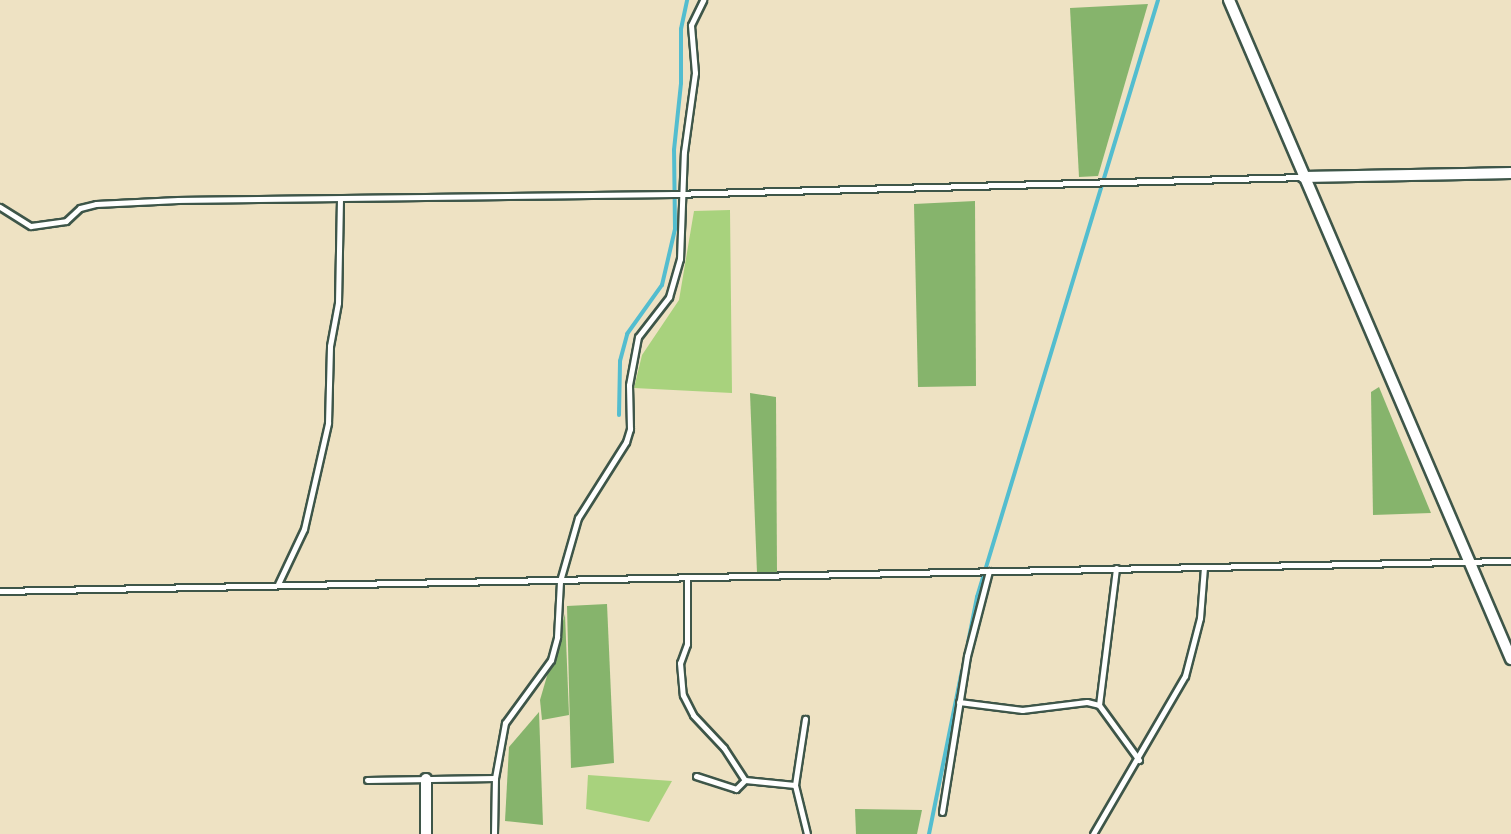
<!DOCTYPE html>
<style>
body{margin:0}
#map{position:relative;width:1511px;height:834px;overflow:hidden;background:#eee2c3;font-family:Sriracha,sans-serif}
div>[style]{position:absolute}
.green>*{inset:0;background:#a8d27d}
.forest>*{inset:0;background:#86b46c}
.stream>*{height:4px;margin:-2px;padding:0 2px;transform-origin:2px;border-radius:2px;background:#53bdcf}
.roads{filter:drop-shadow(2px 0 #3e5649) drop-shadow(-2px 0 #3e5649) drop-shadow(0 2px #3e5649) drop-shadow(0 -2px #3e5649)}
.service>*{height:5px;margin:-2.5px;padding:0 2.5px;transform-origin:2.5px;border-radius:2.5px;background:#fff}
.minor>*{height:10px;margin:-5px;padding:0 5px;transform-origin:5px;border-radius:5px;background:#fff}
span{translate:-50% -50%;white-space:nowrap;text-align:center;line-height:1.15;-webkit-text-stroke:5px #f6f6f2;paint-order:stroke}
</style>
<div id="map">
<div class="green">
<div style="clip-path:polygon(730px 210px,732px 393px,634px 388px,642px 355px,679px 300px,694px 211px)"></div>
<div style="clip-path:polygon(588px 775px,672px 781px,649px 822px,586px 809px)"></div>
</div>
<div class="forest">
<div style="clip-path:polygon(1148px 4px,1098px 176px,1079px 177px,1070px 8px)"></div>
<div style="clip-path:polygon(975px 201px,976px 386px,918px 387px,914px 204px)"></div>
<div style="clip-path:polygon(1379px 387px,1431px 513px,1373px 515px,1371px 392px)"></div>
<div style="clip-path:polygon(750px 393px,776px 397px,777px 572px,757px 573px)"></div>
<div style="clip-path:polygon(607px 604px,614px 763px,571px 768px,567px 606px)"></div>
<div style="clip-path:polygon(565px 614px,569px 715px,542px 720px,540px 700px)"></div>
<div style="clip-path:polygon(539px 712px,543px 825px,505px 821px,509px 747px)"></div>
<div style="clip-path:polygon(855px 809px,922px 810px,917px 834px,856px 834px)"></div>
</div>
<div class="stream">
<div style="left:619px;top:415px;width:54px;rotate:-88.9deg"></div>
<div style="left:620px;top:361px;width:28px;rotate:-75deg"></div>
<div style="left:627px;top:334px;width:60px;rotate:-54.5deg"></div>
<div style="left:662px;top:285px;width:57px;rotate:-76.9deg"></div>
<div style="left:675px;top:229px;width:79px;rotate:-90.7deg"></div>
<div style="left:674px;top:150px;width:67px;rotate:-84deg"></div>
<div style="left:681px;top:83px;width:54px;rotate:-90deg"></div>
<div style="left:681px;top:29px;width:30px;rotate:-78deg"></div>
<div style="left:968px;top:643px;width:47px;rotate:-78.9deg"></div>
<div style="left:977px;top:597px;width:624px;rotate:-73.13deg"></div>
<div style="left:929px;top:834px;width:166px;rotate:-78.6deg"></div>
</div>
<div class="roads">
<div class="service">
<div style="left:0;top:207px;width:36px;rotate:32deg"></div>
<div style="left:31px;top:226px;width:35px;rotate:-8deg"></div>
<div style="left:66px;top:221px;width:19px;rotate:-43deg"></div>
<div style="left:80px;top:208px;width:16px;rotate:-14deg"></div>
<div style="left:96px;top:204px;width:82px;rotate:-2.8deg"></div>
<div style="left:178px;top:200px;width:494px;rotate:-0.7deg"></div>
<div style="left:672px;top:194px;width:631px;rotate:-1.54deg"></div>
<div style="left:687px;top:578px;width:66px;rotate:90deg"></div>
<div style="left:687px;top:644px;width:20px;rotate:110deg"></div>
<div style="left:680px;top:663px;width:32px;rotate:85deg"></div>
<div style="left:683px;top:695px;width:22px;rotate:63deg"></div>
<div style="left:693px;top:715px;width:45px;rotate:46.8deg"></div>
<div style="left:724px;top:748px;width:38px;rotate:57deg"></div>
<div style="left:745px;top:780px;width:50px;rotate:5.7deg"></div>
<div style="left:795px;top:785px;width:50px;rotate:76.2deg"></div>
<div style="left:278px;top:584px;width:61px;rotate:-64.7deg"></div>
<div style="left:304px;top:529px;width:109px;rotate:-77.2deg"></div>
<div style="left:328px;top:423px;width:77px;rotate:-88.5deg"></div>
<div style="left:330px;top:346px;width:44px;rotate:-79.5deg"></div>
<div style="left:338px;top:303px;width:103px;rotate:-88.9deg"></div>
<div style="left:0;top:591px;width:1511px;rotate:-1.14deg"></div>
<div style="left:959px;top:702px;width:64px;rotate:7.2deg"></div>
<div style="left:1022px;top:710px;width:65px;rotate:-7deg"></div>
<div style="left:1087px;top:702px;width:12px;rotate:14deg"></div>
<div style="left:1099px;top:705px;width:68px;rotate:54deg"></div>
<div style="left:1099px;top:705px;width:138px;rotate:-82.9deg"></div>
<div style="left:696px;top:776px;width:42px;rotate:18deg"></div>
<div style="left:736px;top:789px;width:13px;rotate:-45deg"></div>
<div style="left:367px;top:780px;width:128px;rotate:-0.9deg"></div>
<div style="left:795px;top:785px;width:67px;rotate:-81.4deg"></div>
<div style="left:942px;top:812px;width:158px;rotate:-80.9deg"></div>
<div style="left:967px;top:656px;width:88px;rotate:-75.5deg"></div>
<div style="left:494px;top:834px;width:56px;rotate:-89deg"></div>
<div style="left:495px;top:778px;width:56px;rotate:-79.7deg"></div>
<div style="left:505px;top:723px;width:78px;rotate:-53.9deg"></div>
<div style="left:551px;top:660px;width:24px;rotate:-75deg"></div>
<div style="left:557px;top:637px;width:56px;rotate:-86.9deg"></div>
<div style="left:560px;top:581px;width:66px;rotate:-74.1deg"></div>
<div style="left:578px;top:518px;width:90px;rotate:-57.7deg"></div>
<div style="left:626px;top:442px;width:14px;rotate:-73deg"></div>
<div style="left:630px;top:429px;width:44px;rotate:-91.3deg"></div>
<div style="left:629px;top:385px;width:49px;rotate:-79.4deg"></div>
<div style="left:638px;top:337px;width:51px;rotate:-52.2deg"></div>
<div style="left:669px;top:297px;width:40px;rotate:-74deg"></div>
<div style="left:680px;top:259px;width:107px;rotate:-87.9deg"></div>
<div style="left:684px;top:152px;width:80px;rotate:-82.1deg"></div>
<div style="left:695px;top:73px;width:48px;rotate:-94.8deg"></div>
<div style="left:691px;top:25px;width:28px;rotate:-64deg"></div>
<div style="left:1093px;top:834px;width:183px;rotate:-59.8deg"></div>
<div style="left:1185px;top:676px;width:60px;rotate:-75.5deg"></div>
<div style="left:1200px;top:618px;width:51px;rotate:-85.5deg"></div>
</div>
<div class="minor">
<div style="left:1229px;top:0;width:717px;rotate:66.83deg"></div>
<div style="left:1303px;top:177px;width:208px;rotate:-1.1deg"></div>
<div style="left:426px;top:834px;width:55px;rotate:-90deg"></div>
</div>
</div>
</div>
